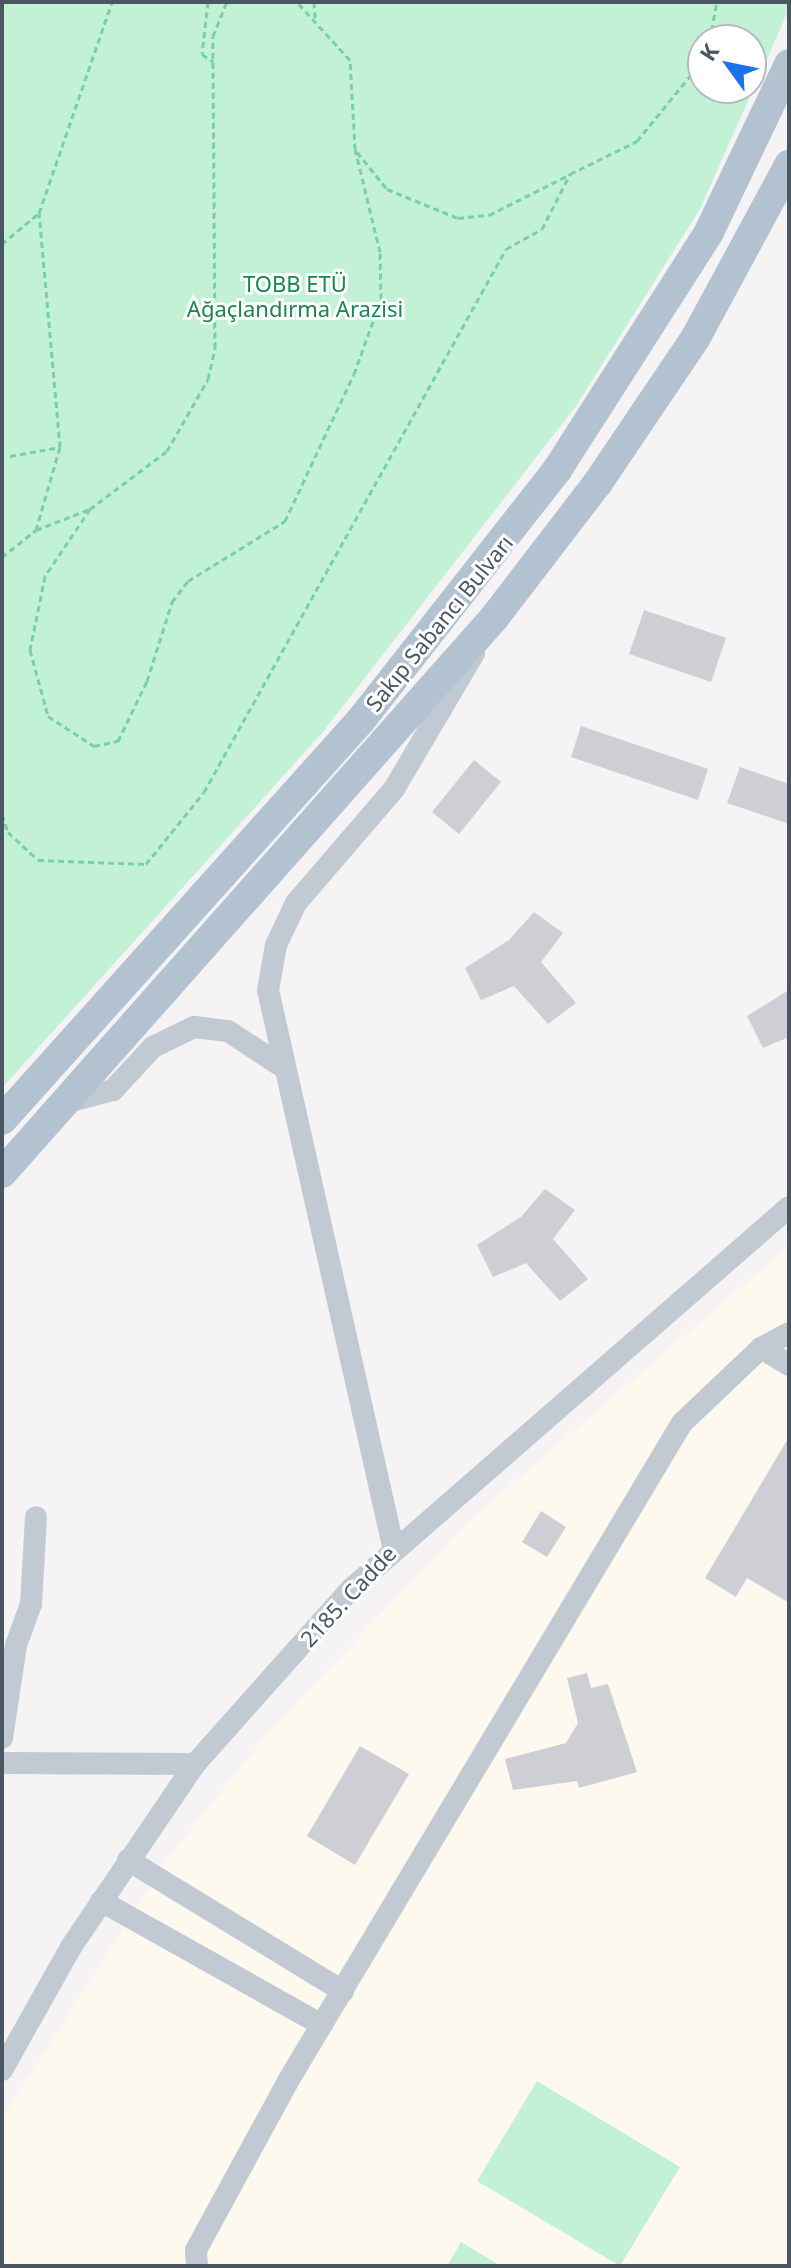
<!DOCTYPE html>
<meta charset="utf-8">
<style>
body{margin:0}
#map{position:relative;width:791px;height:2268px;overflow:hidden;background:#f5f3f3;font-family:"Noto Sans",sans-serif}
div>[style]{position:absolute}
.commercial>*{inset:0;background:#fdf9ef}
.green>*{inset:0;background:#c3f1d5}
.building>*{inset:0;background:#cdcfd5}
.path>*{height:3px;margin-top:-1.5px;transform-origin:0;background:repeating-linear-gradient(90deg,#7ad0a6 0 6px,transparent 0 10px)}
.minor>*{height:22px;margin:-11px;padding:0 11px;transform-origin:11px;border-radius:11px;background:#c1cad2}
.major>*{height:30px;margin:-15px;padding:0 15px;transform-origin:15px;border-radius:15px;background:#b3c2d1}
span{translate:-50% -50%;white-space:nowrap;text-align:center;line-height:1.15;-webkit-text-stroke:6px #fff;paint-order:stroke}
.park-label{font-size:22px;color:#17864f}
.street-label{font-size:22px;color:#4a5661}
.frame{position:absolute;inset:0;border:4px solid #4a5661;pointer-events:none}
.north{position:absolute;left:687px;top:24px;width:80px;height:80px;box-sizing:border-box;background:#fff;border:2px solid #b7bbc0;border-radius:50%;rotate:303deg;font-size:22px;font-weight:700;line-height:32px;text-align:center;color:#4a5661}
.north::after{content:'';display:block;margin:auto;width:28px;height:36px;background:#1a73e8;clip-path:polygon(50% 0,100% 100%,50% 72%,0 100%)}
</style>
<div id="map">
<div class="commercial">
<div style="clip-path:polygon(789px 1246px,789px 2266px,2px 2266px,2px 2119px,169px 1857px,266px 1735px,470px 1520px)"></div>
</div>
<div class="green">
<div style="clip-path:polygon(evenodd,2px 2px,789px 2px,789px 9px,700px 209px,576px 406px,322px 733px,2px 1088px,2px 2px,703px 40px,751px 40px,751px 88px,703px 88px,703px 40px)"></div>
<div style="clip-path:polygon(537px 2081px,680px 2167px,620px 2266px,477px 2181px)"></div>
<div style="clip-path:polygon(461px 2242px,501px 2266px,447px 2266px)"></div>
</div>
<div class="building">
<div style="clip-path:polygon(644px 610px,726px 638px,711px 682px,629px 654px)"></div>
<div style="clip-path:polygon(581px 726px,708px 769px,698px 800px,571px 757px)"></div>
<div style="clip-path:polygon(474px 760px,501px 782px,459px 834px,432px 812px)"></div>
<div style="clip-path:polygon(740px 767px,789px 784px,789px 824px,727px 803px)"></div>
<div style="clip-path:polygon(534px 912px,563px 933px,541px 962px,576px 1003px,548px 1024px,514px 986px,481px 1000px,465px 968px,509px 940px)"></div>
<div style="clip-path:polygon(789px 990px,789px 1037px,763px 1048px,747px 1016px)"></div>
<div style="clip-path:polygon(545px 1189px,575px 1210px,553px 1239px,588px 1279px,560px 1301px,526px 1263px,493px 1277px,477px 1245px,521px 1217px)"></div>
<div style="clip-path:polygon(789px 1437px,789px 1603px,747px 1578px,736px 1597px,705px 1578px)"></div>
<div style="clip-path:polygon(541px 1511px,566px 1527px,547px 1557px,522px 1542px)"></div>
<div style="clip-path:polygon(587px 1673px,591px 1688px,608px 1684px,637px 1772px,579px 1788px,577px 1781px,513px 1790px,505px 1759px,566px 1743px,578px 1723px,567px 1678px)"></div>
<div style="clip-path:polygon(360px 1746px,409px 1774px,355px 1865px,307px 1836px)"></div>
</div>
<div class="path">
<div style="left:208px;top:2px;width:52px;rotate:96.6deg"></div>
<div style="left:202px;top:54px;width:14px;rotate:34deg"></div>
<div style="left:314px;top:2px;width:16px;rotate:86deg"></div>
<div style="left:710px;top:40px;width:39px;rotate:-80deg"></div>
<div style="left:357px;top:152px;width:48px;rotate:51deg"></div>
<div style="left:387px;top:189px;width:77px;rotate:22.2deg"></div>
<div style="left:458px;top:218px;width:31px;rotate:-6deg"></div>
<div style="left:489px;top:215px;width:89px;rotate:-26.6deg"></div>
<div style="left:2px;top:244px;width:48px;rotate:-40deg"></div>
<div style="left:39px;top:213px;width:223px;rotate:-70.9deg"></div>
<div style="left:10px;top:456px;width:51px;rotate:-10.2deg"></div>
<div style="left:90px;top:509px;width:81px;rotate:123.9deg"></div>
<div style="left:45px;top:576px;width:76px;rotate:101.5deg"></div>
<div style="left:30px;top:650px;width:68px;rotate:74.7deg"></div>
<div style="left:48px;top:716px;width:55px;rotate:33.1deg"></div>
<div style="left:94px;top:746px;width:25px;rotate:-12deg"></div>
<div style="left:118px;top:741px;width:67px;rotate:-64.2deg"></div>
<div style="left:147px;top:681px;width:83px;rotate:-72.4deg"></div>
<div style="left:172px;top:602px;width:26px;rotate:-53deg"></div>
<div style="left:188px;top:581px;width:114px;rotate:-31.7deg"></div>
<div style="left:285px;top:521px;width:162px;rotate:-64.9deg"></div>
<div style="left:354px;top:374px;width:80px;rotate:-70.2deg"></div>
<div style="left:381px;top:299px;width:47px;rotate:-91.2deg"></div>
<div style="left:380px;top:252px;width:106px;rotate:-103.6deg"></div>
<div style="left:355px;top:149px;width:89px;rotate:-93.2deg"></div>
<div style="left:350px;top:60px;width:79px;rotate:-132.4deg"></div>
<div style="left:36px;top:530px;width:58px;rotate:-21.3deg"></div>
<div style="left:90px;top:509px;width:96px;rotate:-37deg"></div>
<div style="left:167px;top:451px;width:83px;rotate:-60.3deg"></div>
<div style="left:208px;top:379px;width:32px;rotate:-77deg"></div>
<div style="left:215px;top:348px;width:312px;rotate:-90.4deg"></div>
<div style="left:213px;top:36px;width:37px;rotate:-68deg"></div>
<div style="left:2px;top:557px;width:43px;rotate:-38.5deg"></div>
<div style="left:36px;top:530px;width:86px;rotate:-73.9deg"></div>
<div style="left:60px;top:447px;width:235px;rotate:-95.1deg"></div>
<div style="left:2px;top:814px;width:19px;rotate:72deg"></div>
<div style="left:8px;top:832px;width:41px;rotate:43deg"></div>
<div style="left:38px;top:860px;width:108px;rotate:2.1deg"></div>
<div style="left:146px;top:864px;width:92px;rotate:-51.1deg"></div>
<div style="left:204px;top:792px;width:621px;rotate:-60.92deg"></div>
<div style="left:506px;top:249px;width:41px;rotate:-29.1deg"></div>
<div style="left:542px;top:229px;width:62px;rotate:-63deg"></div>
<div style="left:570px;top:174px;width:75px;rotate:-26.2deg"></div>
<div style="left:637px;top:141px;width:104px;rotate:-50.8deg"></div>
</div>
<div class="minor">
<div style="left:67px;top:1102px;width:48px;rotate:-14.6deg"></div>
<div style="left:113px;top:1090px;width:59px;rotate:-47.1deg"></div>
<div style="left:153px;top:1047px;width:46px;rotate:-26deg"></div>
<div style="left:194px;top:1027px;width:34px;rotate:7deg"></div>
<div style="left:228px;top:1031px;width:62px;rotate:33.2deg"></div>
<div style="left:761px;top:1348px;width:33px;rotate:31deg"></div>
<div style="left:393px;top:1546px;width:570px;rotate:-102.67deg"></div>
<div style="left:268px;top:990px;width:46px;rotate:-79.9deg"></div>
<div style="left:276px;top:945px;width:47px;rotate:-64.5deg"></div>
<div style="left:296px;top:903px;width:150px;rotate:-49.3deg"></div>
<div style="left:394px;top:789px;width:158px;rotate:-59.5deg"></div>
<div style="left:2px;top:1738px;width:94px;rotate:-81.4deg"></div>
<div style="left:16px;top:1645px;width:44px;rotate:-69.9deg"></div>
<div style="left:31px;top:1604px;width:87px;rotate:-86.7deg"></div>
<div style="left:2px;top:1763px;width:193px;rotate:0.3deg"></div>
<div style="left:128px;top:1860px;width:252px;rotate:31.4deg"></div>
<div style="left:101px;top:1901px;width:253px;rotate:29.3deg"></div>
<div style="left:2px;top:2070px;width:141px;rotate:-60.7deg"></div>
<div style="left:71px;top:1947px;width:221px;rotate:-55.9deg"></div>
<div style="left:195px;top:1764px;width:234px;rotate:-48.3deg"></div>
<div style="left:351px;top:1589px;width:581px;rotate:-41.09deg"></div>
<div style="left:197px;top:2266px;width:16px;rotate:-94deg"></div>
<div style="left:196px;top:2250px;width:192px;rotate:-61.4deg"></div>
<div style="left:288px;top:2081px;width:767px;rotate:-59.09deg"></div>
<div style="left:682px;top:1423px;width:109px;rotate:-43.5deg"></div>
<div style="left:761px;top:1348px;width:32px;rotate:-28deg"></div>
</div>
<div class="major">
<div style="left:2px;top:1120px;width:537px;rotate:-48.09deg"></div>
<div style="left:361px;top:720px;width:318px;rotate:-51.9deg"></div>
<div style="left:557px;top:470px;width:282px;rotate:-57.4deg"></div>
<div style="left:709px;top:232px;width:186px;rotate:-64.5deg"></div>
<div style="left:2px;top:1173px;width:742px;rotate:-48.44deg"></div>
<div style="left:494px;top:618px;width:169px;rotate:-52.5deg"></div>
<div style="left:597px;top:484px;width:177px;rotate:-56deg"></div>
<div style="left:696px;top:337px;width:196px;rotate:-61.6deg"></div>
</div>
<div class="park-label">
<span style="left:295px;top:296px">TOBB ETÜ<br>Ağaçlandırma Arazisi</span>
</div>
<div class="street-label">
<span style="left:439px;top:623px;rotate:-51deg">Sakıp Sabancı Bulvarı</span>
<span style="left:348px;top:1596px;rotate:-47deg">2185. Cadde</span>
</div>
<div class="frame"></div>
<div class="north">K</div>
</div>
